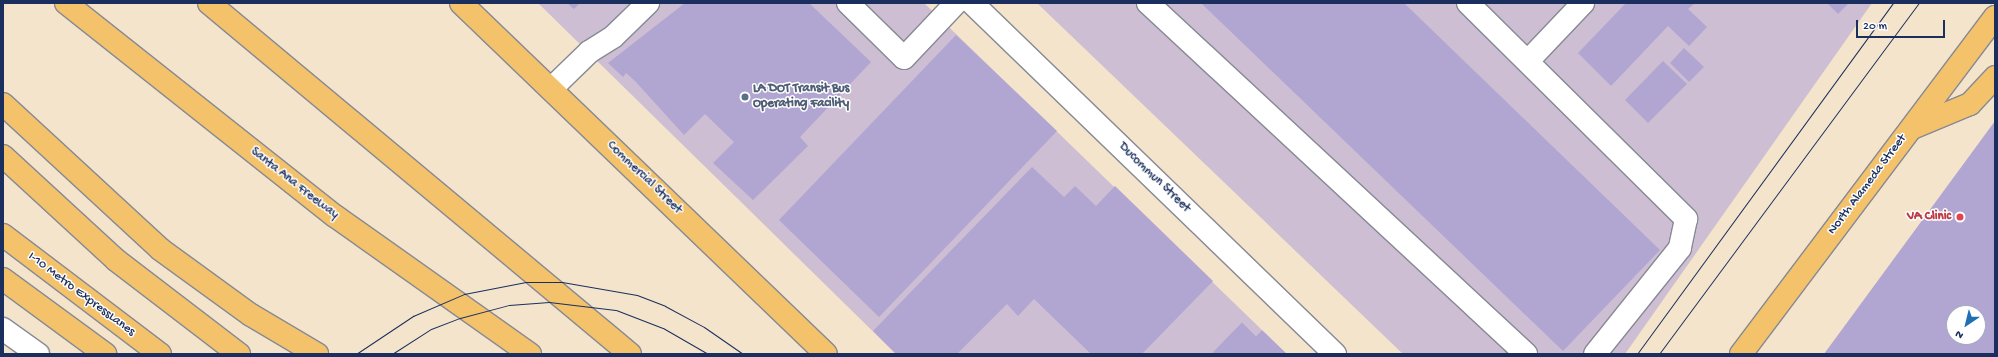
<!DOCTYPE html>
<style>
body{margin:0}
#map{position:relative;width:1998px;height:357px;overflow:hidden;background:#f3e4cb;font-family:"Gochi Hand",sans-serif}
div>[style]{position:absolute}
.industrial>*{inset:0;background:#cdbed3}
.building>*{inset:0;background:#b1a5d1}
.roads{filter:drop-shadow(1px 0 #878a94) drop-shadow(-1px 0 #878a94) drop-shadow(0 1px #878a94) drop-shadow(0 -1px #878a94)}
.minor>*{height:22px;margin:-11px;padding:0 11px;transform-origin:11px;border-radius:11px;background:#fff}
.major>*{height:22px;margin:-11px;padding:0 11px;transform-origin:11px;border-radius:11px;background:#f3c26a}
.highway>*{height:22px;margin:-11px;padding:0 11px;transform-origin:11px;border-radius:11px;background:#f3c26a}
.tram>*{height:1px;margin:-0.5px;padding:0 0.5px;transform-origin:0.5px;border-radius:0.5px;background:#1b2f5e}
.dots>*{width:11px;height:11px;translate:-50% -50%;box-sizing:border-box;border:2px solid #fff;border-radius:50%}
span{translate:-50% -50%;white-space:nowrap;text-align:center;line-height:1.15;-webkit-text-stroke:3px #fff;paint-order:stroke}
.service-label{font-size:13px;color:#4e5e75;font-weight:700}
.left{translate:0 -50%;text-align:left}
.street-label{font-size:13px;color:#1b2f5e}
.health-label{font-size:13px;color:#be3a42;font-weight:700}
.right{translate:-100% -50%;text-align:right}
.frame{position:absolute;inset:0;border:4px solid #1b2f5e;pointer-events:none}
.north{position:absolute;left:1946px;top:305px;width:40px;height:40px;box-sizing:border-box;background:#fff;border:1px solid #a4acbf;border-radius:50%;rotate:215deg;font-size:11px;font-weight:700;line-height:16px;text-align:center;color:#1b2f5e}
.north::after{content:'';display:block;margin:auto;width:14px;height:18px;background:#1f6fb2;clip-path:polygon(50% 0,100% 100%,50% 72%,0 100%)}
.scale{position:absolute;left:1856px;top:20px;width:89px;height:18px;box-sizing:border-box;border:2px solid #1b2f5e;border-top:0;padding-left:5px;font-size:12px;line-height:14px;white-space:nowrap;color:#1b2f5e;-webkit-text-stroke:3px #fff;paint-order:stroke}
</style>
<div id="map">
<div class="industrial">
<div style="clip-path:polygon(538px 3px,924px 3px,1262px 330px,1256px 336px,1242px 322px,1211px 354px,896px 354px)"></div>
<div style="clip-path:polygon(1037px 3px,1872px 3px,1625px 354px,1403px 354px)"></div>
</div>
<div class="building">
<div style="clip-path:polygon(567px 3px,580px 3px,574px 9px)"></div>
<div style="clip-path:polygon(685px 3px,809px 3px,871px 62px,800px 137px,808px 146px,753px 200px,713px 163px,734px 142px,705px 114px,684px 135px,635px 81px,626px 73px,623px 77px,608px 63px)"></div>
<div style="clip-path:polygon(1201px 3px,1404px 3px,1660px 250px,1563px 351px)"></div>
<div style="clip-path:polygon(1626px 3px,1695px 3px,1688px 9px,1707px 27px,1689px 46px,1668px 26px,1611px 86px,1578px 53px)"></div>
<div style="clip-path:polygon(1827px 3px,1849px 3px,1838px 14px)"></div>
<div style="clip-path:polygon(956px 35px,1057px 131px,879px 317px,779px 220px)"></div>
<div style="clip-path:polygon(1684px 48px,1704px 67px,1689px 82px,1670px 63px)"></div>
<div style="clip-path:polygon(1663px 61px,1687px 84px,1648px 123px,1625px 100px)"></div>
<div style="clip-path:polygon(evenodd,1995px 121px,1995px 354px,1824px 354px,1995px 121px,1954px 313px,1978px 313px,1978px 337px,1954px 337px,1954px 313px)"></div>
<div style="clip-path:polygon(1032px 167px,1064px 197px,1075px 186px,1096px 206px,1115px 186px,1213px 281px,1142px 354px,1091px 354px,1034px 299px,1018px 316px,1007px 304px,957px 354px,896px 354px,873px 331px)"></div>
<div style="clip-path:polygon(1242px 322px,1256px 336px,1262px 330px,1287px 354px,1211px 354px)"></div>
</div>
<div class="roads">
<div class="minor">
<div style="left:848px;top:3px;width:78px;rotate:44.5deg"></div>
<div style="left:904px;top:58px;width:76px;rotate:-46.6deg"></div>
<div style="left:972px;top:3px;width:505px;rotate:44.04deg"></div>
<div style="left:1148px;top:3px;width:516px;rotate:42.88deg"></div>
<div style="left:1468px;top:3px;width:307px;rotate:44.7deg"></div>
<div style="left:1686px;top:219px;width:30px;rotate:102deg"></div>
<div style="left:1680px;top:248px;width:136px;rotate:128.7deg"></div>
<div style="left:1528px;top:61px;width:80px;rotate:-46.5deg"></div>
<div style="left:551px;top:89px;width:53px;rotate:-44.2deg"></div>
<div style="left:589px;top:52px;width:28px;rotate:-32deg"></div>
<div style="left:613px;top:37px;width:49px;rotate:-44.2deg"></div>
<div style="left:3px;top:329px;width:43px;rotate:35.5deg"></div>
</div>
<div class="major">
<div style="left:461px;top:3px;width:506px;rotate:43.88deg"></div>
<div style="left:1912px;top:128px;width:63px;rotate:-22.5deg"></div>
<div style="left:1970px;top:104px;width:37px;rotate:-47deg"></div>
<div style="left:1741px;top:354px;width:422px;rotate:-53deg"></div>
</div>
<div class="highway">
<div style="left:66px;top:3px;width:343px;rotate:38.4deg"></div>
<div style="left:335px;top:216px;width:239px;rotate:35.3deg"></div>
<div style="left:209px;top:3px;width:548px;rotate:39.82deg"></div>
<div style="left:3px;top:104px;width:214px;rotate:42.7deg"></div>
<div style="left:160px;top:249px;width:112px;rotate:36deg"></div>
<div style="left:251px;top:315px;width:77px;rotate:30.6deg"></div>
<div style="left:3px;top:156px;width:154px;rotate:42.6deg"></div>
<div style="left:116px;top:260px;width:155px;rotate:37.4deg"></div>
<div style="left:3px;top:235px;width:197px;rotate:37.2deg"></div>
<div style="left:3px;top:279px;width:127px;rotate:36.3deg"></div>
</div>
</div>
<div class="tram">
<div style="left:356px;top:354px;width:69px;rotate:-33.7deg"></div>
<div style="left:413px;top:316px;width:56px;rotate:-23.3deg"></div>
<div style="left:464px;top:294px;width:63px;rotate:-11deg"></div>
<div style="left:526px;top:282px;width:36px"></div>
<div style="left:562px;top:282px;width:76px;rotate:9.8deg"></div>
<div style="left:637px;top:295px;width:30px;rotate:21deg"></div>
<div style="left:665px;top:306px;width:44px;rotate:28.3deg"></div>
<div style="left:704px;top:327px;width:47px;rotate:34.7deg"></div>
<div style="left:392px;top:354px;width:46px;rotate:-32.7deg"></div>
<div style="left:431px;top:329px;width:31px;rotate:-21deg"></div>
<div style="left:460px;top:318px;width:51px;rotate:-14.9deg"></div>
<div style="left:509px;top:305px;width:40px;rotate:-4.3deg"></div>
<div style="left:549px;top:302px;width:67px;rotate:6.8deg"></div>
<div style="left:616px;top:310px;width:50px;rotate:21deg"></div>
<div style="left:663px;top:328px;width:52px;rotate:30deg"></div>
<div style="left:1637px;top:354px;width:434px;rotate:-53.9deg"></div>
<div style="left:1659px;top:354px;width:437px;rotate:-53.5deg"></div>
</div>
<div class="dots">
<div style="left:745px;top:97px;background:#5c6f8a"></div>
<div style="left:1960px;top:217px;background:#e0444e"></div>
</div>
<div class="service-label">
<span class="left" style="left:753px;top:97px">LA DOT Transit Bus<br>Operating Facility</span>
</div>
<div class="street-label">
<span style="left:644px;top:178px;rotate:44deg">Commercial Street</span>
<span style="left:1154px;top:178px;rotate:44deg">Ducommun Street</span>
<span style="left:294px;top:184px;rotate:38deg">Santa Ana Freeway</span>
<span style="left:1868px;top:185px;rotate:-53deg">North Alameda Street</span>
<span style="left:81px;top:295px;rotate:37deg">I-10 Metro ExpressLanes</span>
</div>
<div class="health-label">
<span class="right" style="left:1951px;top:217px">VA Clinic</span>
</div>
<div class="frame"></div>
<div class="north">N</div>
<div class="scale">20 m</div>
</div>
